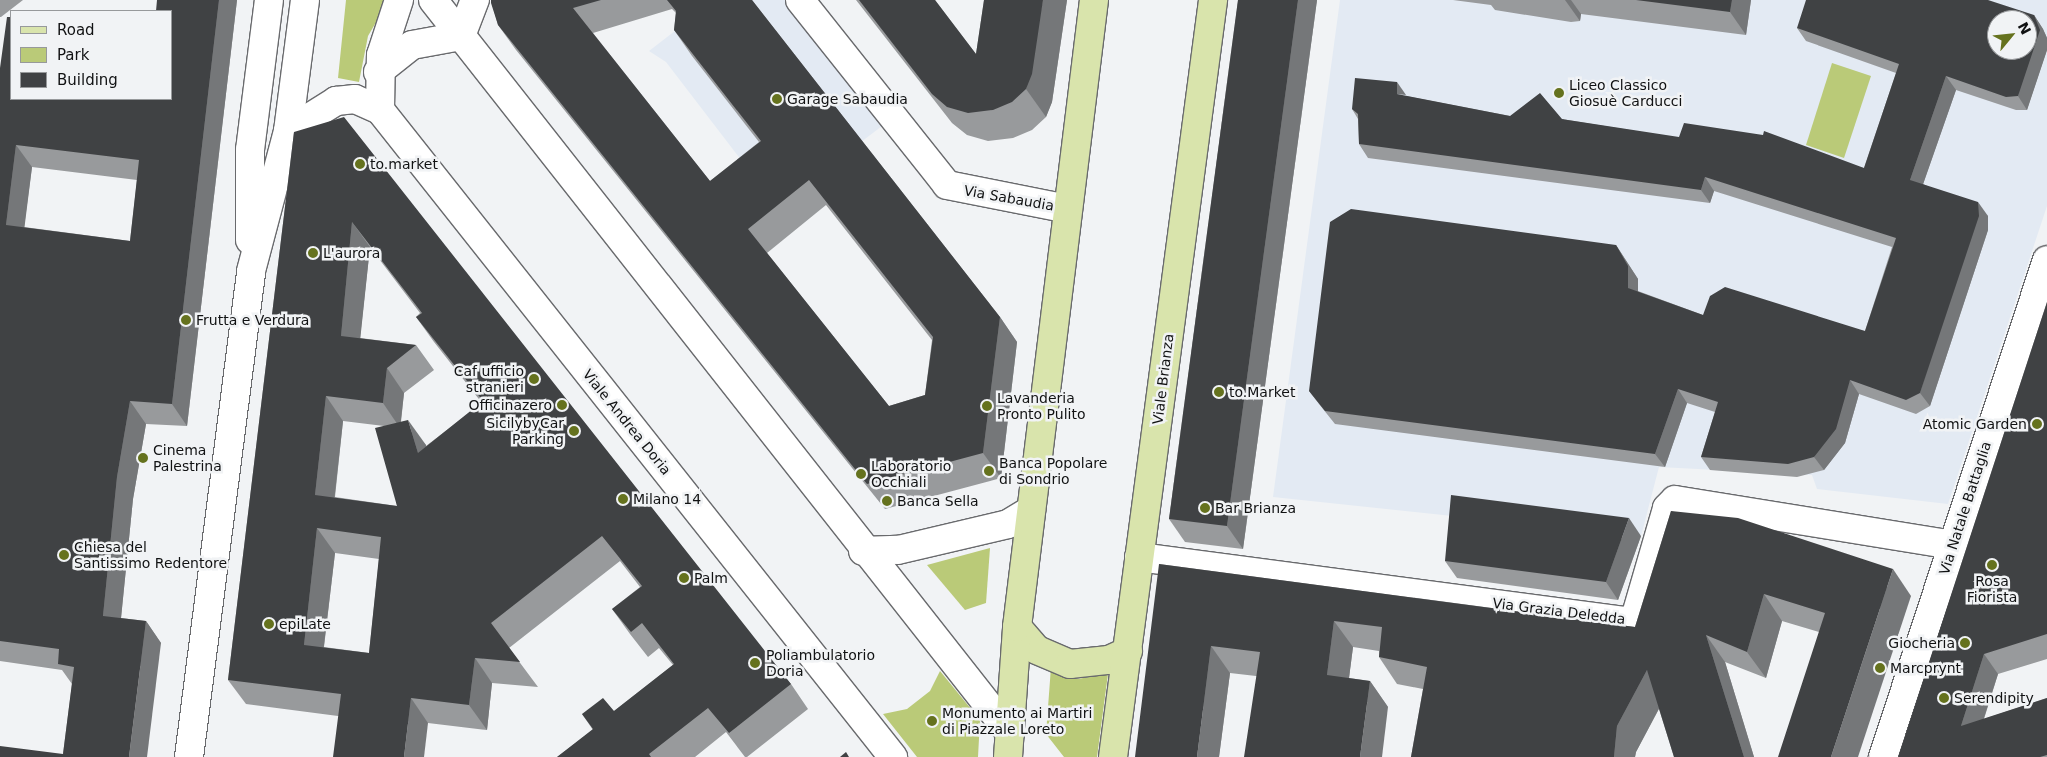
<!DOCTYPE html>
<meta charset="utf-8">
<style>
body{margin:0}
#map{position:relative;width:2047px;height:757px;overflow:hidden;background:#f1f3f5;font-family:"DejaVu Sans",sans-serif}
div>[style]{position:absolute}
.built>*{inset:0;background:#e3eaf3}
.green>*{inset:0;background:#baca78}
.roads{filter:drop-shadow(1px 0 #696a6d) drop-shadow(-1px 0 #696a6d) drop-shadow(0 1px #696a6d) drop-shadow(0 -1px #696a6d)}
.street>*{height:28px;margin:-14px;padding:0 14px;transform-origin:14px;border-radius:14px;background:#fff}
.primary>*{height:28px;margin:-14px;padding:0 14px;transform-origin:14px;border-radius:14px;background:#d9e4ac}
.wall>*{inset:0;background:#989a9c}
.shaded-wall>*{inset:0;background:#757779}
.building>*{inset:0;background:#404244}
.dots>*{width:14px;height:14px;translate:-50% -50%;box-sizing:border-box;border:2px solid #f1f3f5;border-radius:50%}
span{translate:-50% -50%;white-space:nowrap;text-align:center;line-height:1.15;-webkit-text-stroke:5px #f1f3f5;paint-order:stroke}
.poi-label{font-size:14px;color:#111213}
.left{translate:0 -50%;text-align:left}
.right{translate:-100% -50%;text-align:right}
.street-label{font-size:14px;color:#111213}
.legend{position:absolute;left:10px;top:10px;width:162px;height:90px;box-sizing:border-box;background:#f1f3f5;border:1px solid #97999b;margin:0;padding:6px 9px;list-style:none;font-size:15px;color:#111213}
.legend li{display:flex;align-items:center;gap:10px;height:25px}
.legend b{width:25px;border:1px solid #97999b}
.north{position:absolute;left:1987px;top:10px;width:50px;height:50px;box-sizing:border-box;background:#f1f3f5;border:1px solid #97999b;border-radius:50%;rotate:62deg;font-size:14px;font-weight:700;line-height:20px;text-align:center;color:#111213}
.north::after{content:'';display:block;margin:auto;width:18px;height:22px;background:#65721e;clip-path:polygon(50% 0,100% 100%,50% 72%,0 100%)}
</style>
<div id="map">
<div class="built">
<div style="clip-path:polygon(715px 0,792px 0,886px 123px,861px 142px,758px 182px,666px 62px,649px 51px)"></div>
<div style="clip-path:polygon(evenodd,1340px 0,2047px 0,2047px 206px,1948px 504px,1817px 489px,1812px 475px,1659px 467px,1641px 536px,1273px 497px,1340px 0,1997px 20px,2027px 20px,2027px 50px,1997px 50px,1997px 20px)"></div>
</div>
<div class="green">
<div style="clip-path:polygon(346px 0,389px 0,368px 36px,359px 82px,338px 78px)"></div>
<div style="clip-path:polygon(1832px 63px,1871px 76px,1844px 158px,1806px 145px)"></div>
<div style="clip-path:polygon(990px 548px,986px 603px,965px 610px,927px 565px)"></div>
<div style="clip-path:polygon(1051px 667px,1077px 679px,1108px 674px,1097px 757px,1064px 757px,1046px 734px)"></div>
<div style="clip-path:polygon(940px 671px,980px 720px,978px 757px,917px 757px,883px 714px,907px 709px,930px 691px)"></div>
</div>
<div class="roads">
<div class="street">
<div style="left:433px;top:0;width:933px;rotate:51.79deg"></div>
<div style="left:800px;top:0;width:236px;rotate:51.5deg"></div>
<div style="left:947px;top:185px;width:123px;rotate:11.2deg"></div>
<div style="left:461px;top:36px;width:39px;rotate:-69deg"></div>
<div style="left:378px;top:72px;width:43px;rotate:-38.5deg"></div>
<div style="left:412px;top:45px;width:50px;rotate:-10.4deg"></div>
<div style="left:380px;top:110px;width:55px;rotate:-89deg"></div>
<div style="left:381px;top:55px;width:58px;rotate:-71.9deg"></div>
<div style="left:288px;top:131px;width:57px;rotate:-32deg"></div>
<div style="left:336px;top:101px;width:19px;rotate:-6deg"></div>
<div style="left:355px;top:99px;width:27px;rotate:24deg"></div>
<div style="left:380px;top:110px;width:826px;rotate:51.59deg"></div>
<div style="left:250px;top:240px;width:90px;rotate:-90deg"></div>
<div style="left:250px;top:150px;width:151px;rotate:-82.8deg"></div>
<div style="left:863px;top:551px;width:35px;rotate:-2deg"></div>
<div style="left:898px;top:550px;width:113px;rotate:-13.3deg"></div>
<div style="left:1008px;top:524px;width:27px;rotate:-31deg"></div>
<div style="left:1139px;top:557px;width:493px;rotate:7.5deg"></div>
<div style="left:1628px;top:621px;width:10px;rotate:-37deg"></div>
<div style="left:1636px;top:615px;width:111px;rotate:-73.8deg"></div>
<div style="left:1667px;top:508px;width:11px;rotate:-45deg"></div>
<div style="left:1675px;top:500px;width:281px;rotate:9.2deg"></div>
<div style="left:189px;top:757px;width:490px;rotate:-82.7deg"></div>
<div style="left:251px;top:271px;width:145px;rotate:-75.2deg"></div>
<div style="left:288px;top:131px;width:132px;rotate:-82.6deg"></div>
<div style="left:1883px;top:757px;width:523px;rotate:-71.74deg"></div>
</div>
<div class="primary">
<div style="left:1017px;top:627px;width:30px;rotate:49deg"></div>
<div style="left:1037px;top:650px;width:36px;rotate:23deg"></div>
<div style="left:1070px;top:664px;width:39px;rotate:-6deg"></div>
<div style="left:1109px;top:660px;width:21px;rotate:-25deg"></div>
<div style="left:1008px;top:757px;width:130px;rotate:-86deg"></div>
<div style="left:1017px;top:627px;width:632px;rotate:-83deg"></div>
<div style="left:1113px;top:757px;width:764px;rotate:-82.47deg"></div>
</div>
</div>
<div class="wall">
<div style="clip-path:polygon(0 0,23px 0,1px 17px,0 17px)"></div>
<div style="clip-path:polygon(evenodd,157px 0,237px 0,187px 426px,146px 424px,133px 499px,121px 618px,146px 621px,161px 643px,63px 754px,72px 684px,62px 670px,0 661px,0 68px,171px 99px,157px 0,32px 167px,137px 180px,130px 241px,24px 227px,32px 167px)"></div>
<div style="clip-path:polygon(evenodd,491px 0,752px 0,1000px 317px,1017px 342px,1001px 478px,885px 509px,516px 50px,498px 25px,491px 0,672px 9px,676px 13px,674px 30px,692px 56px,759px 142px,710px 181px,593px 33px,672px 9px,491px 0,826px 205px,932px 340px,925px 395px,889px 406px,767px 253px,826px 205px)"></div>
<div style="clip-path:polygon(856px 0,935px 0,976px 54px,984px 0,1067px 0,1052px 102px,1046px 117px,1032px 130px,1013px 138px,988px 141px,967px 135px,952px 123px)"></div>
<div style="clip-path:polygon(1238px 0,1317px 0,1243px 549px,1185px 542px,1169px 519px)"></div>
<div style="clip-path:polygon(1453px 0,1751px 0,1746px 35px,1581px 14px,1580px 21px,1571px 22px,1495px 10px,1491px 5px)"></div>
<div style="clip-path:polygon(2034px 15px,2043px 29px,2047px 38px,2047px 50px,2027px 110px,2016px 110px,1956px 90px,1923px 184px,1988px 216px,1988px 230px,1930px 406px,1916px 414px,1859px 394px,1845px 443px,1824px 470px,1797px 477px,1710px 470px,1701px 457px,1715px 412px,1687px 403px,1665px 467px,1335px 424px,1319px 404px,1309px 391px,1616px 245px,1638px 279px,1638px 291px,1703px 315px,1865px 331px,1892px 247px,1714px 191px,1710px 203px,1368px 158px,1359px 144px,1358px 119px,1352px 109px,1406px 96px,1510px 116px,1562px 119px,1864px 168px,1896px 73px,1806px 41px,1797px 28px)"></div>
<div style="clip-path:polygon(evenodd,294px 132px,791px 684px,808px 709px,747px 757px,745px 757px,726px 732px,695px 757px,557px 757px,593px 730px,582px 714px,614px 711px,673px 665px,659px 648px,648px 657px,630px 634px,612px 609px,640px 587px,620px 561px,509px 648px,538px 687px,492px 683px,487px 730px,428px 723px,338px 716px,246px 704px,228px 680px,294px 132px,370px 247px,420px 313px,416px 317px,434px 342px,482px 403px,426px 446px,426px 445px,401px 422px,404px 393px,434px 370px,416px 345px,360px 338px,370px 247px,294px 132px,343px 421px,384px 426px,397px 506px,335px 497px,343px 421px,294px 132px,335px 553px,379px 559px,369px 653px,324px 647px,335px 553px)"></div>
<div style="clip-path:polygon(2047px 302px,2047px 659px,1998px 674px,1984px 719px,2047px 698px,2047px 757px,1898px 757px)"></div>
<div style="clip-path:polygon(1671px 511px,1911px 596px,1819px 632px,1782px 621px,1766px 678px,1725px 662px,1754px 757px,1674px 757px,1659px 709px,1636px 752px,1635px 757px,1411px 757px,1423px 689px,1397px 684px,1379px 657px,1379px 651px,1353px 647px,1349px 678px,1370px 681px,1388px 707px,1256px 676px,1230px 673px,1219px 757px,1159px 564px,1635px 627px)"></div>
<div style="clip-path:polygon(1641px 536px,1618px 600px,1457px 578px,1445px 561px)"></div>
</div>
<div class="shaded-wall">
<div style="clip-path:polygon(219px 0,237px 0,187px 426px,172px 404px)"></div>
<div style="clip-path:polygon(1043px 0,1067px 0,1052px 102px,1046px 117px,1026px 89px)"></div>
<div style="clip-path:polygon(1298px 0,1317px 0,1243px 549px,1227px 526px)"></div>
<div style="clip-path:polygon(1565px 0,1571px 0,1581px 14px,1580px 21px)"></div>
<div style="clip-path:polygon(1732px 0,1751px 0,1746px 35px,1730px 12px)"></div>
<div style="clip-path:polygon(2034px 15px,2043px 29px,2047px 38px,2047px 50px,2027px 110px,2018px 96px)"></div>
<div style="clip-path:polygon(1946px 76px,1956px 90px,1920px 193px,1910px 180px)"></div>
<div style="clip-path:polygon(1397px 82px,1406px 95px,1397px 94px)"></div>
<div style="clip-path:polygon(16px 145px,32px 167px,22px 247px,6px 225px)"></div>
<div style="clip-path:polygon(1705px 177px,1714px 191px,1710px 203px,1701px 190px)"></div>
<div style="clip-path:polygon(1978px 202px,1988px 216px,1988px 230px,1930px 406px,1920px 393px)"></div>
<div style="clip-path:polygon(352px 222px,370px 247px,358px 360px,341px 336px)"></div>
<div style="clip-path:polygon(1616px 245px,1638px 279px,1638px 301px,1628px 288px)"></div>
<div style="clip-path:polygon(1000px 317px,1017px 342px,1001px 478px,983px 453px)"></div>
<div style="clip-path:polygon(387px 368px,404px 393px,400px 428px,383px 403px)"></div>
<div style="clip-path:polygon(1850px 380px,1859px 394px,1845px 443px,1824px 470px,1814px 457px)"></div>
<div style="clip-path:polygon(1678px 389px,1687px 403px,1665px 467px,1655px 454px)"></div>
<div style="clip-path:polygon(326px 396px,343px 421px,332px 520px,315px 495px)"></div>
<div style="clip-path:polygon(130px 401px,146px 424px,133px 499px,119px 638px,103px 616px,117px 477px)"></div>
<div style="clip-path:polygon(408px 420px,426px 445px,435px 478px,418px 453px)"></div>
<div style="clip-path:polygon(1629px 518px,1641px 536px,1618px 600px,1606px 582px)"></div>
<div style="clip-path:polygon(317px 528px,335px 553px,321px 670px,304px 645px)"></div>
<div style="clip-path:polygon(1893px 569px,1911px 596px,1858px 757px,1831px 757px)"></div>
<div style="clip-path:polygon(1764px 594px,1782px 621px,1766px 678px,1747px 652px)"></div>
<div style="clip-path:polygon(146px 621px,161px 643px,147px 757px,129px 757px)"></div>
<div style="clip-path:polygon(1334px 621px,1353px 647px,1346px 701px,1327px 675px)"></div>
<div style="clip-path:polygon(1706px 635px,1725px 662px,1754px 757px,1744px 757px)"></div>
<div style="clip-path:polygon(1211px 646px,1230px 673px,1219px 757px,1197px 757px)"></div>
<div style="clip-path:polygon(1984px 654px,1998px 674px,1975px 746px,1961px 726px)"></div>
<div style="clip-path:polygon(475px 658px,492px 683px,487px 730px,469px 705px)"></div>
<div style="clip-path:polygon(1647px 670px,1665px 697px,1636px 752px,1635px 757px,1614px 757px,1617px 726px)"></div>
<div style="clip-path:polygon(1370px 681px,1388px 707px,1382px 757px,1360px 757px)"></div>
<div style="clip-path:polygon(411px 698px,428px 723px,424px 757px,404px 757px)"></div>
</div>
<div class="building">
<div style="clip-path:polygon(evenodd,157px 0,219px 0,172px 404px,130px 401px,117px 477px,103px 616px,146px 621px,129px 757px,0 757px,0 746px,63px 754px,74px 667px,58px 664px,59px 649px,0 641px,0 68px,7px 17px,11px 17px,11px 99px,171px 99px,171px 11px,156px 11px,157px 0,16px 145px,139px 160px,130px 241px,6px 225px,16px 145px)"></div>
<div style="clip-path:polygon(evenodd,491px 0,601px 0,573px 8px,710px 181px,761px 141px,674px 30px,676px 11px,667px 0,752px 0,1000px 317px,983px 453px,867px 484px,498px 25px,491px 3px,491px 0,809px 180px,933px 337px,925px 395px,889px 406px,748px 229px,809px 180px)"></div>
<div style="clip-path:polygon(859px 0,935px 0,976px 54px,984px 0,1043px 0,1032px 74px,1026px 89px,1012px 102px,993px 110px,968px 113px,947px 107px,932px 94px)"></div>
<div style="clip-path:polygon(1238px 0,1298px 0,1227px 526px,1169px 519px)"></div>
<div style="clip-path:polygon(1636px 0,1732px 0,1730px 12px)"></div>
<div style="clip-path:polygon(evenodd,1806px 0,1988px 0,2034px 15px,2040px 30px,2018px 96px,2006px 97px,1946px 76px,1910px 180px,1978px 202px,1979px 216px,1920px 393px,1906px 400px,1850px 380px,1836px 429px,1814px 457px,1788px 464px,1701px 457px,1718px 402px,1678px 389px,1655px 454px,1325px 411px,1309px 391px,1330px 222px,1351px 209px,1616px 245px,1628px 266px,1628px 288px,1703px 315px,1710px 296px,1725px 287px,1865px 331px,1896px 238px,1705px 177px,1701px 190px,1359px 144px,1358px 114px,1352px 109px,1355px 78px,1397px 82px,1397px 94px,1510px 116px,1540px 93px,1562px 119px,1679px 137px,1684px 123px,1763px 135px,1764px 131px,1864px 168px,1899px 64px,1797px 28px,1806px 0,1997px 20px,2027px 20px,2027px 50px,1997px 50px,1997px 20px)"></div>
<div style="clip-path:polygon(evenodd,344px 117px,791px 684px,729px 733px,708px 708px,649px 754px,651px 757px,557px 757px,593px 729px,582px 714px,603px 698px,614px 711px,674px 664px,642px 623px,631px 632px,612px 609px,642px 586px,602px 536px,491px 623px,520px 662px,475px 658px,469px 705px,411px 698px,404px 757px,333px 757px,341px 694px,228px 680px,294px 132px,344px 117px,352px 222px,422px 313px,416px 317px,483px 401px,418px 453px,408px 420px,375px 428px,397px 506px,315px 495px,326px 396px,383px 403px,387px 368px,416px 345px,341px 336px,352px 222px,344px 117px,317px 528px,381px 537px,369px 653px,304px 645px,317px 528px)"></div>
<div style="clip-path:polygon(2047px 302px,2047px 634px,1984px 654px,1961px 726px,2047px 698px,2047px 755px,2040px 757px,1898px 757px)"></div>
<div style="clip-path:polygon(1451px 495px,1629px 518px,1606px 582px,1445px 561px)"></div>
<div style="clip-path:polygon(1671px 511px,1738px 518px,1893px 569px,1831px 757px,1778px 757px,1825px 613px,1764px 594px,1747px 652px,1706px 635px,1744px 757px,1674px 757px,1647px 670px,1617px 726px,1614px 757px,1411px 757px,1427px 667px,1379px 657px,1382px 627px,1334px 621px,1327px 675px,1370px 681px,1360px 757px,1244px 757px,1260px 652px,1211px 646px,1197px 757px,1135px 757px,1159px 564px,1635px 627px)"></div>
<div style="clip-path:polygon(846px 752px,849px 757px,840px 757px)"></div>
</div>
<div class="dots">
<div style="left:1559px;top:93px;background:#65721e"></div>
<div style="left:777px;top:99px;background:#65721e"></div>
<div style="left:360px;top:164px;background:#65721e"></div>
<div style="left:313px;top:253px;background:#65721e"></div>
<div style="left:186px;top:320px;background:#65721e"></div>
<div style="left:534px;top:379px;background:#65721e"></div>
<div style="left:1219px;top:392px;background:#65721e"></div>
<div style="left:562px;top:405px;background:#65721e"></div>
<div style="left:987px;top:406px;background:#65721e"></div>
<div style="left:2037px;top:424px;background:#65721e"></div>
<div style="left:574px;top:431px;background:#65721e"></div>
<div style="left:143px;top:458px;background:#65721e"></div>
<div style="left:989px;top:471px;background:#65721e"></div>
<div style="left:861px;top:474px;background:#65721e"></div>
<div style="left:623px;top:499px;background:#65721e"></div>
<div style="left:887px;top:501px;background:#65721e"></div>
<div style="left:1205px;top:508px;background:#65721e"></div>
<div style="left:64px;top:555px;background:#65721e"></div>
<div style="left:1992px;top:565px;background:#65721e"></div>
<div style="left:684px;top:578px;background:#65721e"></div>
<div style="left:269px;top:624px;background:#65721e"></div>
<div style="left:1965px;top:643px;background:#65721e"></div>
<div style="left:755px;top:663px;background:#65721e"></div>
<div style="left:1880px;top:668px;background:#65721e"></div>
<div style="left:1944px;top:698px;background:#65721e"></div>
<div style="left:932px;top:721px;background:#65721e"></div>
</div>
<div class="poi-label">
<span class="left" style="left:1569px;top:93px">Liceo Classico<br>Giosuè Carducci</span>
<span class="left" style="left:787px;top:99px">Garage Sabaudia</span>
<span class="left" style="left:370px;top:164px">to.market</span>
<span class="left" style="left:323px;top:253px">L'aurora</span>
<span class="left" style="left:196px;top:320px">Frutta e Verdura</span>
<span class="right" style="left:524px;top:379px">Caf ufficio<br>stranieri</span>
<span class="left" style="left:1229px;top:392px">to.Market</span>
<span class="left" style="left:997px;top:406px">Lavanderia<br>Pronto Pulito</span>
<span class="right" style="left:552px;top:405px">Officinazero</span>
<span class="right" style="left:564px;top:431px">SicilybyCar<br>Parking</span>
<span class="right" style="left:2027px;top:424px">Atomic Garden</span>
<span class="left" style="left:153px;top:458px">Cinema<br>Palestrina</span>
<span class="left" style="left:999px;top:471px">Banca Popolare<br>di Sondrio</span>
<span class="left" style="left:871px;top:474px">Laboratorio<br>Occhiali</span>
<span class="left" style="left:633px;top:499px">Milano 14</span>
<span class="left" style="left:897px;top:501px">Banca Sella</span>
<span class="left" style="left:1215px;top:508px">Bar Brianza</span>
<span class="left" style="left:74px;top:555px">Chiesa del<br>Santissimo Redentore</span>
<span class="left" style="left:694px;top:578px">Palm</span>
<span style="left:1992px;top:589px">Rosa<br>Fiorista</span>
<span class="left" style="left:279px;top:624px">epiLate</span>
<span class="right" style="left:1955px;top:643px">Giocheria</span>
<span class="left" style="left:766px;top:663px">Poliambulatorio<br>Doria</span>
<span class="left" style="left:1890px;top:668px">Marcprynt</span>
<span class="left" style="left:1954px;top:698px">Serendipity</span>
<span class="left" style="left:942px;top:721px">Monumento ai Martiri<br>di Piazzale Loreto</span>
</div>
<div class="street-label">
<span style="left:1009px;top:198px;rotate:10deg">Via Sabaudia</span>
<span style="left:1163px;top:379px;rotate:-83deg">Viale Brianza</span>
<span style="left:627px;top:422px;rotate:51deg">Viale Andrea Doria</span>
<span style="left:1965px;top:508px;rotate:-72deg">Via Natale Battaglia</span>
<span style="left:1559px;top:611px;rotate:7deg">Via Grazia Deledda</span>
</div>
<ul class="legend">
<li><b style="height:6px;background:#d9e4ac"></b>Road</li>
<li><b style="height:14px;background:#baca78"></b>Park</li>
<li><b style="height:14px;background:#404244"></b>Building</li>
</ul>
<div class="north">N</div>
</div>
